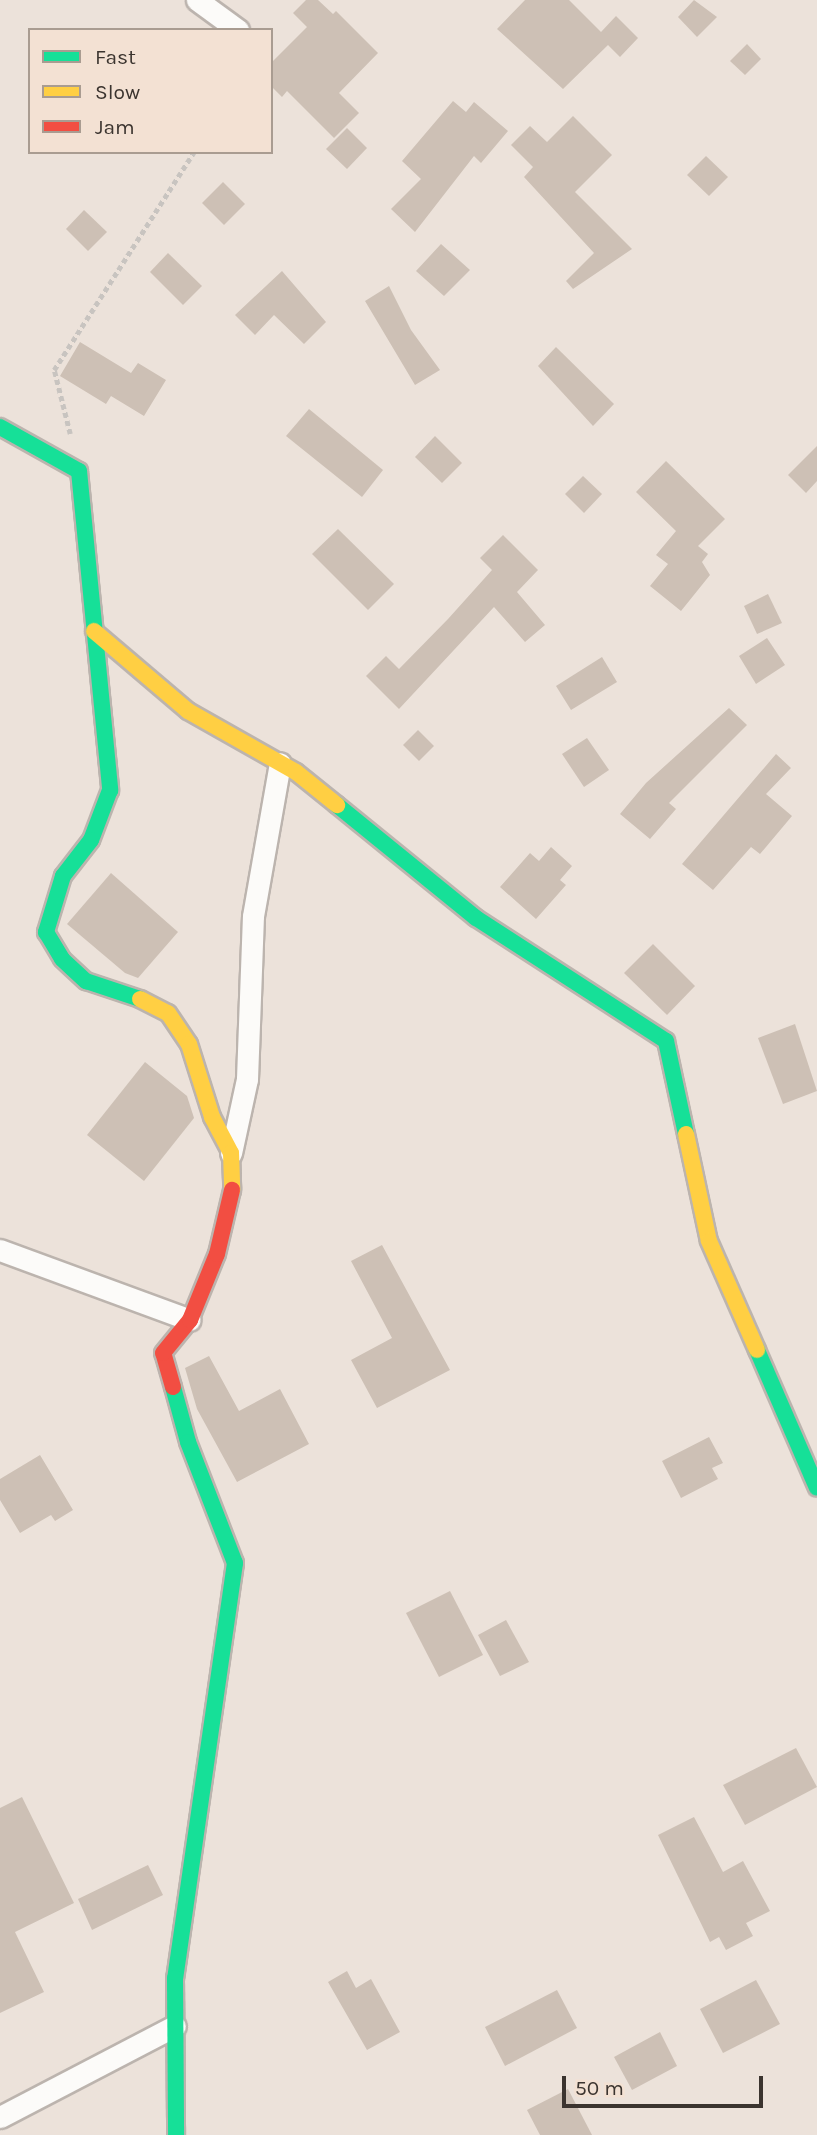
<!DOCTYPE html>
<style>
body{margin:0}
#map{position:relative;width:817px;height:2135px;overflow:hidden;background:#ece2da;font-family:Karla,sans-serif}
div>[style]{position:absolute}
.building>*{inset:0;background:#cdc0b5}
.path>*{height:4.5px;margin-top:-2.25px;transform-origin:0;background:repeating-linear-gradient(90deg,#c8c4c0 0 5px,transparent 0 8.5px)}
.roads{filter:drop-shadow(2px 0 #bcb4ae) drop-shadow(-2px 0 #bcb4ae) drop-shadow(0 2px #bcb4ae) drop-shadow(0 -2px #bcb4ae)}
.street>*{height:21px;margin:-10.5px;padding:0 10.5px;transform-origin:10.5px;border-radius:10.5px;background:#fcfbf9}
.fast>*{height:16px;margin:-8px;padding:0 8px;transform-origin:8px;border-radius:8px;background:#16e098}
.slow>*{height:16px;margin:-8px;padding:0 8px;transform-origin:8px;border-radius:8px;background:#ffcf43}
.jam>*{height:16px;margin:-8px;padding:0 8px;transform-origin:8px;border-radius:8px;background:#f24e42}
span{translate:-50% -50%;white-space:nowrap;text-align:center;line-height:1.15;-webkit-text-stroke:5px #f3e1d3;paint-order:stroke}
.legend{position:absolute;left:28px;top:28px;width:245px;height:126px;box-sizing:border-box;background:#f3e1d3;border:2px solid #a99c91;margin:0;padding:9px 12px;list-style:none;font-size:21px;color:#3b342f}
.legend li{display:flex;align-items:center;gap:14px;height:35px}
.legend b{width:35px;border:2px solid #a99c91}
.scale{position:absolute;left:562px;top:2076px;width:201px;height:32px;box-sizing:border-box;border:4px solid #3b342f;border-top:0;padding-left:9px;font-size:21px;line-height:24px;white-space:nowrap;color:#3b342f;-webkit-text-stroke:5px #f3e1d3;paint-order:stroke}
</style>
<div id="map">
<div class="building">
<div style="clip-path:polygon(306px 0,318px 0,333px 14px,336px 11px,378px 53px,339px 93px,359px 113px,334px 138px,287px 91px,282px 97px,271px 86px,271px 63px,307px 27px,293px 13px)"></div>
<div style="clip-path:polygon(525px 0,569px 0,601px 32px,616px 16px,638px 38px,620px 57px,608px 45px,563px 89px,497px 29px)"></div>
<div style="clip-path:polygon(694px 0,717px 17px,697px 37px,678px 17px)"></div>
<div style="clip-path:polygon(747px 44px,761px 59px,745px 75px,730px 61px)"></div>
<div style="clip-path:polygon(453px 101px,466px 112px,474px 102px,508px 131px,481px 163px,474px 156px,415px 232px,391px 209px,421px 179px,402px 161px)"></div>
<div style="clip-path:polygon(573px 116px,612px 155px,575px 192px,632px 249px,573px 289px,566px 281px,594px 253px,524px 177px,533px 167px,511px 145px,530px 126px,547px 142px)"></div>
<div style="clip-path:polygon(347px 128px,367px 148px,347px 169px,326px 149px)"></div>
<div style="clip-path:polygon(706px 156px,728px 177px,709px 196px,687px 175px)"></div>
<div style="clip-path:polygon(223px 182px,245px 204px,224px 225px,202px 203px)"></div>
<div style="clip-path:polygon(84px 210px,107px 232px,88px 251px,66px 229px)"></div>
<div style="clip-path:polygon(441px 244px,470px 270px,444px 296px,416px 271px)"></div>
<div style="clip-path:polygon(168px 253px,202px 286px,183px 305px,150px 272px)"></div>
<div style="clip-path:polygon(282px 271px,326px 322px,304px 344px,274px 315px,255px 335px,235px 315px)"></div>
<div style="clip-path:polygon(389px 286px,411px 330px,440px 370px,415px 385px,365px 301px)"></div>
<div style="clip-path:polygon(80px 342px,131px 373px,138px 363px,166px 380px,144px 416px,111px 396px,106px 404px,60px 376px)"></div>
<div style="clip-path:polygon(556px 347px,614px 404px,593px 426px,538px 366px)"></div>
<div style="clip-path:polygon(309px 409px,383px 470px,362px 497px,286px 436px)"></div>
<div style="clip-path:polygon(435px 436px,462px 463px,442px 483px,415px 457px)"></div>
<div style="clip-path:polygon(817px 446px,817px 481px,806px 493px,788px 475px)"></div>
<div style="clip-path:polygon(666px 461px,725px 519px,698px 546px,708px 554px,702px 562px,710px 575px,681px 611px,650px 586px,668px 564px,656px 555px,676px 531px,636px 492px)"></div>
<div style="clip-path:polygon(583px 476px,602px 494px,584px 513px,565px 494px)"></div>
<div style="clip-path:polygon(338px 529px,394px 584px,368px 610px,312px 554px)"></div>
<div style="clip-path:polygon(503px 535px,538px 570px,517px 592px,545px 625px,525px 642px,494px 607px,399px 709px,366px 676px,386px 656px,399px 669px,448px 619px,492px 570px,480px 558px)"></div>
<div style="clip-path:polygon(768px 594px,782px 623px,757px 634px,744px 606px)"></div>
<div style="clip-path:polygon(767px 638px,785px 665px,756px 684px,739px 656px)"></div>
<div style="clip-path:polygon(602px 657px,617px 682px,571px 710px,556px 686px)"></div>
<div style="clip-path:polygon(729px 708px,747px 725px,669px 803px,676px 809px,650px 839px,620px 814px,646px 783px)"></div>
<div style="clip-path:polygon(418px 730px,434px 746px,419px 761px,403px 745px)"></div>
<div style="clip-path:polygon(587px 738px,609px 770px,584px 787px,562px 754px)"></div>
<div style="clip-path:polygon(776px 754px,791px 768px,766px 794px,792px 816px,760px 854px,751px 847px,713px 890px,682px 864px)"></div>
<div style="clip-path:polygon(551px 847px,572px 866px,560px 880px,566px 885px,536px 919px,500px 887px,530px 853px,539px 861px)"></div>
<div style="clip-path:polygon(111px 873px,178px 932px,138px 978px,125px 973px,67px 924px)"></div>
<div style="clip-path:polygon(653px 944px,695px 986px,667px 1015px,624px 973px)"></div>
<div style="clip-path:polygon(795px 1024px,817px 1091px,783px 1104px,758px 1038px)"></div>
<div style="clip-path:polygon(145px 1062px,187px 1096px,194px 1118px,144px 1181px,87px 1135px)"></div>
<div style="clip-path:polygon(382px 1245px,450px 1370px,377px 1408px,351px 1360px,392px 1338px,351px 1261px)"></div>
<div style="clip-path:polygon(209px 1356px,239px 1411px,280px 1389px,309px 1444px,237px 1482px,197px 1409px,185px 1368px)"></div>
<div style="clip-path:polygon(709px 1437px,723px 1463px,712px 1468px,718px 1479px,681px 1498px,662px 1461px)"></div>
<div style="clip-path:polygon(40px 1455px,73px 1510px,55px 1521px,51px 1515px,20px 1533px,0 1500px,0 1479px)"></div>
<div style="clip-path:polygon(450px 1591px,483px 1655px,439px 1677px,406px 1613px)"></div>
<div style="clip-path:polygon(506px 1620px,529px 1662px,500px 1676px,478px 1635px)"></div>
<div style="clip-path:polygon(796px 1748px,817px 1787px,745px 1825px,723px 1785px)"></div>
<div style="clip-path:polygon(22px 1797px,74px 1903px,15px 1932px,44px 1992px,0 2013px,0 1808px)"></div>
<div style="clip-path:polygon(694px 1817px,723px 1872px,743px 1861px,770px 1911px,746px 1923px,753px 1936px,726px 1950px,719px 1937px,710px 1942px,658px 1835px)"></div>
<div style="clip-path:polygon(148px 1865px,163px 1895px,92px 1930px,78px 1899px)"></div>
<div style="clip-path:polygon(347px 1971px,356px 1988px,371px 1979px,400px 2032px,367px 2050px,328px 1982px)"></div>
<div style="clip-path:polygon(756px 1980px,780px 2024px,723px 2053px,700px 2009px)"></div>
<div style="clip-path:polygon(557px 1990px,577px 2028px,505px 2066px,485px 2027px)"></div>
<div style="clip-path:polygon(660px 2032px,677px 2066px,632px 2090px,614px 2057px)"></div>
<div style="clip-path:polygon(568px 2089px,592px 2135px,540px 2135px,527px 2110px)"></div>
</div>
<div class="path">
<div style="left:70px;top:434px;width:66px;rotate:-104deg"></div>
<div style="left:54px;top:370px;width:259px;rotate:-57.3deg"></div>
</div>
<div class="roads">
<div class="street">
<div style="left:197px;top:0;width:51px;rotate:36.2deg"></div>
<div style="left:231px;top:1153px;width:76px;rotate:-77.8deg"></div>
<div style="left:247px;top:1079px;width:163px;rotate:-87.9deg"></div>
<div style="left:253px;top:916px;width:155px;rotate:-80deg"></div>
<div style="left:0;top:1250px;width:202px;rotate:20.2deg"></div>
<div style="left:0;top:2117px;width:197px;rotate:-27.5deg"></div>
</div>
<div class="fast">
<div style="left:0;top:427px;width:90px;rotate:29.1deg"></div>
<div style="left:79px;top:471px;width:321px;rotate:84.4deg"></div>
<div style="left:110px;top:790px;width:53px;rotate:110.8deg"></div>
<div style="left:91px;top:840px;width:46px;rotate:127.9deg"></div>
<div style="left:63px;top:876px;width:59px;rotate:106.9deg"></div>
<div style="left:46px;top:932px;width:31px;rotate:59deg"></div>
<div style="left:62px;top:959px;width:33px;rotate:43deg"></div>
<div style="left:86px;top:981px;width:57px;rotate:18.4deg"></div>
<div style="left:337px;top:805px;width:179px;rotate:39.1deg"></div>
<div style="left:476px;top:918px;width:226px;rotate:32.9deg"></div>
<div style="left:666px;top:1041px;width:95px;rotate:77.9deg"></div>
<div style="left:757px;top:1350px;width:150px;rotate:66.5deg"></div>
<div style="left:173px;top:1387px;width:57px;rotate:74.7deg"></div>
<div style="left:188px;top:1442px;width:130px;rotate:68.8deg"></div>
<div style="left:235px;top:1563px;width:419px;rotate:98.2deg"></div>
<div style="left:175px;top:1978px;width:157px;rotate:89.6deg"></div>
</div>
<div class="slow">
<div style="left:94px;top:631px;width:123px;rotate:40.4deg"></div>
<div style="left:188px;top:711px;width:124px;rotate:29.5deg"></div>
<div style="left:296px;top:772px;width:53px;rotate:38.8deg"></div>
<div style="left:140px;top:999px;width:31px;rotate:27deg"></div>
<div style="left:168px;top:1013px;width:37px;rotate:56deg"></div>
<div style="left:189px;top:1044px;width:77px;rotate:72.5deg"></div>
<div style="left:212px;top:1117px;width:41px;rotate:62.2deg"></div>
<div style="left:231px;top:1153px;width:37px;rotate:88deg"></div>
<div style="left:686px;top:1134px;width:109px;rotate:77.9deg"></div>
<div style="left:709px;top:1241px;width:119px;rotate:66.2deg"></div>
</div>
<div class="jam">
<div style="left:173px;top:1387px;width:35px;rotate:-106deg"></div>
<div style="left:163px;top:1353px;width:43px;rotate:-50.7deg"></div>
<div style="left:190px;top:1320px;width:71px;rotate:-67.8deg"></div>
<div style="left:217px;top:1254px;width:66px;rotate:-76.8deg"></div>
</div>
</div>
<ul class="legend">
<li><b style="height:9px;background:#16e098"></b>Fast</li>
<li><b style="height:9px;background:#ffcf43"></b>Slow</li>
<li><b style="height:9px;background:#f24e42"></b>Jam</li>
</ul>
<div class="scale">50 m</div>
</div>
